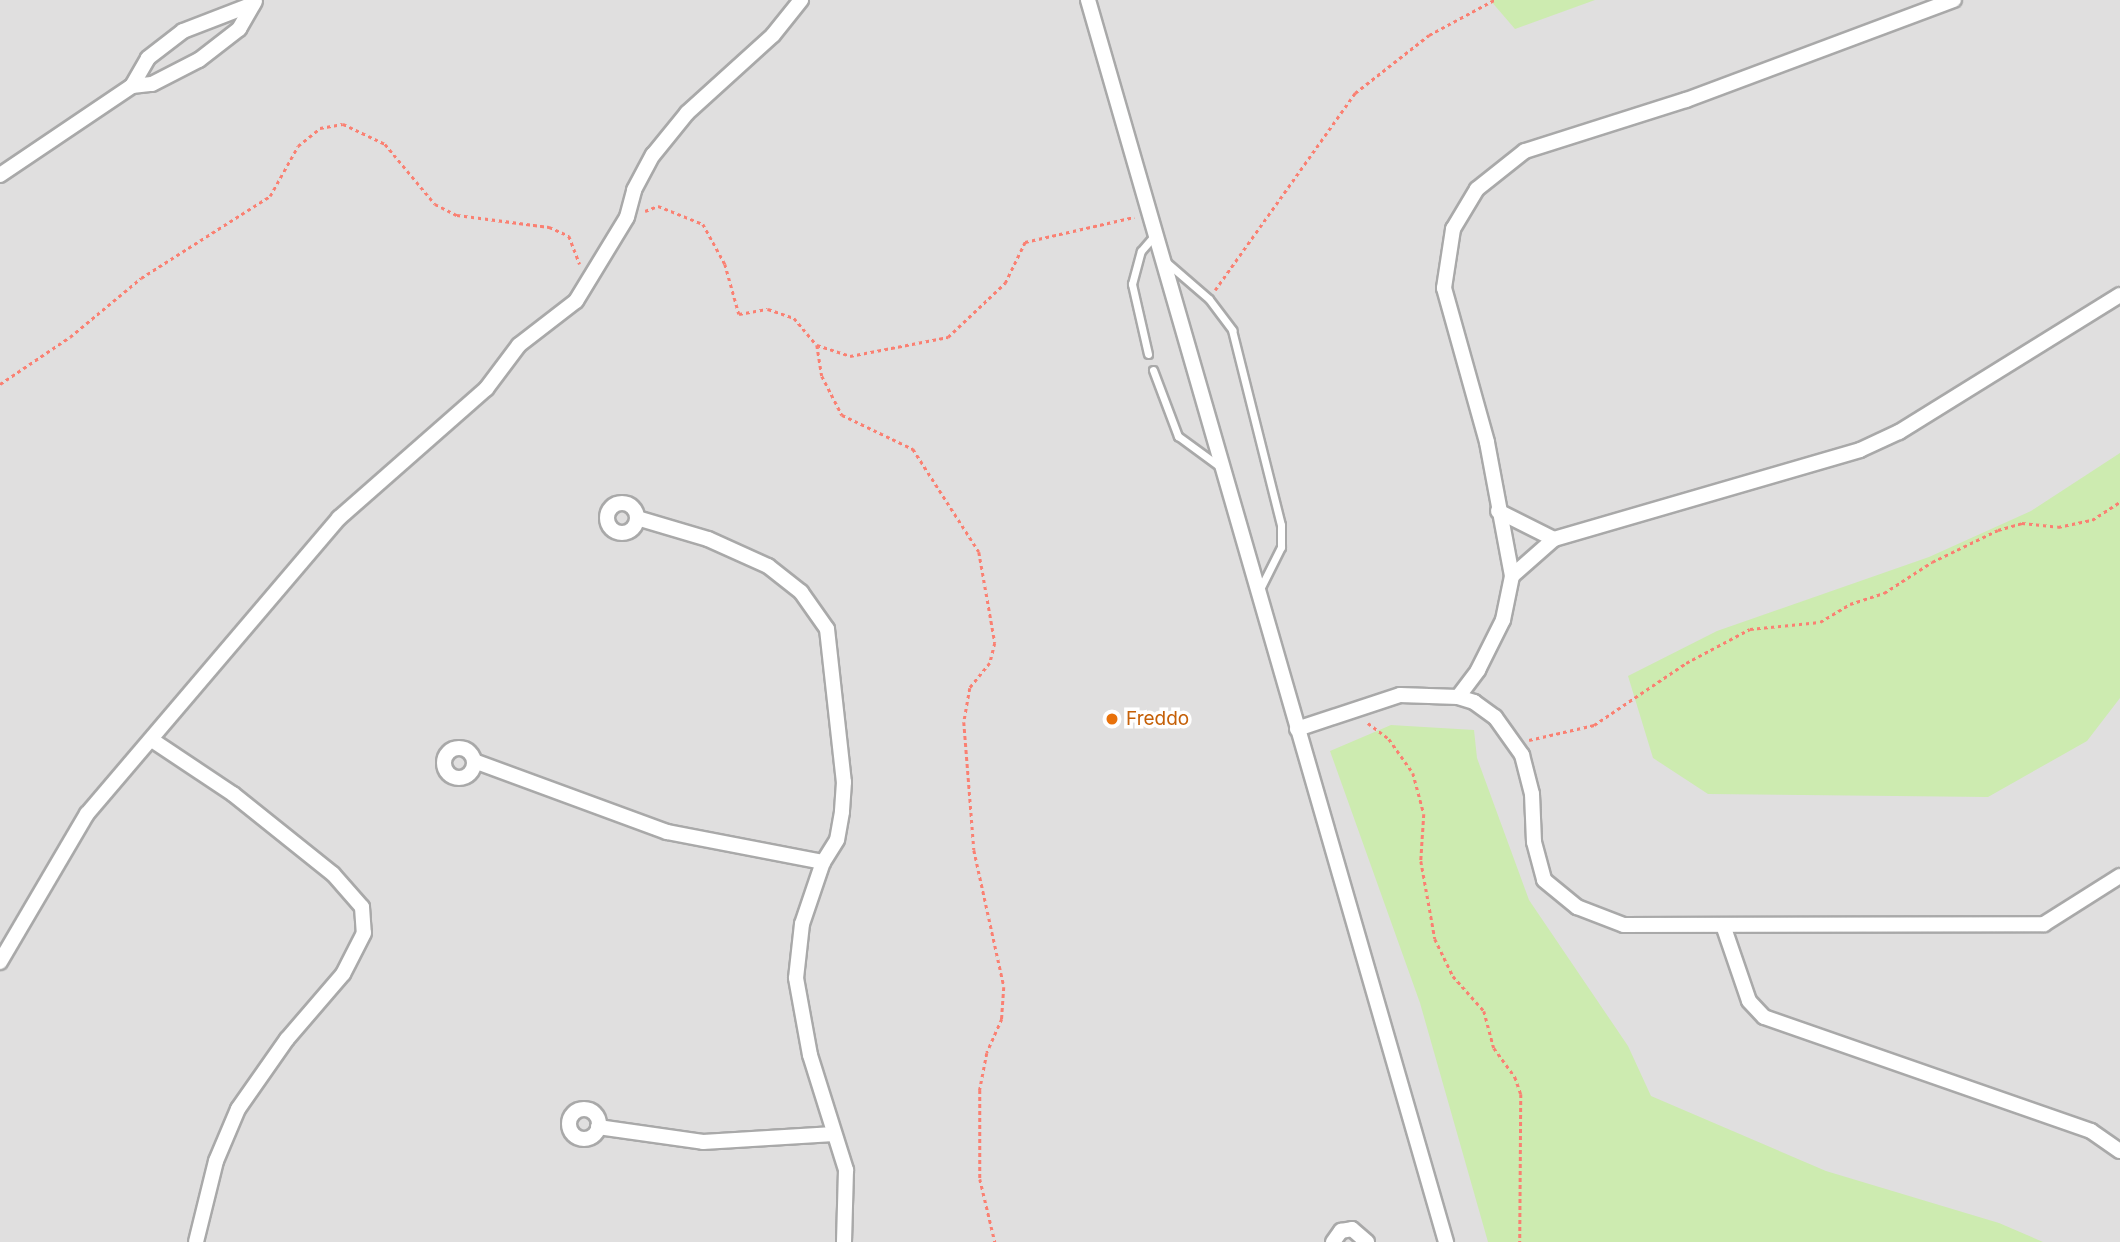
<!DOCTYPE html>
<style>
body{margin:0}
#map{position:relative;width:2120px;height:1242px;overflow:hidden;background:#f2efe9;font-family:Inter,sans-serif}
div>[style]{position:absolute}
.residential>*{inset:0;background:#e0dfdf}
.grass>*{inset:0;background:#cdebb0}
.path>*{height:2.5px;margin-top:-1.25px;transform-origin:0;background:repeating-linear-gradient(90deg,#fa8072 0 3.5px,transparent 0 7px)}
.roads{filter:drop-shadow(2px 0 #a9a9a9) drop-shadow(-2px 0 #a9a9a9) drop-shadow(0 2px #a9a9a9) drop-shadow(0 -2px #a9a9a9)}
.service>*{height:7px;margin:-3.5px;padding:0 3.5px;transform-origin:3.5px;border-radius:3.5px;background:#fff}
.minor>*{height:14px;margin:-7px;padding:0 7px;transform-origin:7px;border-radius:7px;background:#fff}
.minor>.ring{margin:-7px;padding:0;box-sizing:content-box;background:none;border:14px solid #fff;border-radius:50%}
.dots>*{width:19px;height:19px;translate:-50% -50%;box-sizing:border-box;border:4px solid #fff;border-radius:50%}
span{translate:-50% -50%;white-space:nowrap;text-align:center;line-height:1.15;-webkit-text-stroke:7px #fff;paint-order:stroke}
.food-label{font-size:19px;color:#c56008}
.left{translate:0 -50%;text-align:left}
</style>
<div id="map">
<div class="residential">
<div style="clip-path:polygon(0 0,2120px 0,2120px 1242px,0 1242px)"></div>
</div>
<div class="grass">
<div style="clip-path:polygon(1490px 0,1595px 0,1515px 29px)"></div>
<div style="clip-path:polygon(2120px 453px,2120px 698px,2087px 741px,1988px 797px,1708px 794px,1653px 758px,1628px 676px,1717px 631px,1929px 557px,2031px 511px)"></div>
<div style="clip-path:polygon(1391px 725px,1474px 730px,1477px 758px,1529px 900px,1628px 1046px,1651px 1096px,1826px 1171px,1999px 1223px,2043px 1242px,1488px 1242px,1420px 1003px,1330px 751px)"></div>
</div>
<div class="path">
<div style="left:645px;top:211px;width:14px;rotate:-21deg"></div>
<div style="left:658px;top:206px;width:48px;rotate:21.8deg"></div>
<div style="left:703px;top:224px;width:46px;rotate:61.2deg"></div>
<div style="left:725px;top:264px;width:52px;rotate:74.4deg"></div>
<div style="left:739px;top:314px;width:29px;rotate:-10deg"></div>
<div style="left:768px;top:309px;width:28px;rotate:19deg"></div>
<div style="left:794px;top:318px;width:35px;rotate:50deg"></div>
<div style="left:817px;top:345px;width:31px;rotate:81deg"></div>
<div style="left:822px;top:376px;width:44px;rotate:62.9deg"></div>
<div style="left:842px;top:415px;width:79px;rotate:25.6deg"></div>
<div style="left:913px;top:449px;width:122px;rotate:57.3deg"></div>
<div style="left:979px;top:552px;width:92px;rotate:80deg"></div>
<div style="left:995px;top:643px;width:21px;rotate:104deg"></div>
<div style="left:990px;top:663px;width:32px;rotate:129deg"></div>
<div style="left:970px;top:688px;width:35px;rotate:100deg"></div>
<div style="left:964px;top:722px;width:128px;rotate:85.5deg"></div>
<div style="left:974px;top:850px;width:140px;rotate:77.6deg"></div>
<div style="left:1004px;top:987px;width:32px;rotate:94deg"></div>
<div style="left:1002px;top:1019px;width:37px;rotate:114deg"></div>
<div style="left:987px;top:1053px;width:38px;rotate:101deg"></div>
<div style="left:980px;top:1090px;width:89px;rotate:90deg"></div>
<div style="left:980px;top:1179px;width:65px;rotate:76.6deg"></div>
<div style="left:1215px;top:290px;width:242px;rotate:-54.6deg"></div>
<div style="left:1355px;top:93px;width:94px;rotate:-38.1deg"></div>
<div style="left:1429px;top:35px;width:74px;rotate:-28.3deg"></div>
<div style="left:817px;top:345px;width:35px;rotate:18deg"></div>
<div style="left:850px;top:356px;width:100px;rotate:-11deg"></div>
<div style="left:948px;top:337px;width:79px;rotate:-43.5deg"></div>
<div style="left:1005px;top:283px;width:46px;rotate:-64deg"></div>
<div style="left:1025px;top:242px;width:112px;rotate:-12.9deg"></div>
<div style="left:0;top:384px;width:84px;rotate:-33.9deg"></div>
<div style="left:70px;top:337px;width:92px;rotate:-39.7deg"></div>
<div style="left:141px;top:278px;width:153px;rotate:-32.4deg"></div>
<div style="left:270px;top:196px;width:57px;rotate:-60.8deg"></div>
<div style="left:298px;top:146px;width:28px;rotate:-39deg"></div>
<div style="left:320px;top:128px;width:23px;rotate:-10deg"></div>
<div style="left:343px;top:124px;width:47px;rotate:25.5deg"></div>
<div style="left:385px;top:144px;width:78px;rotate:50.2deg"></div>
<div style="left:435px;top:204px;width:25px;rotate:27deg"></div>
<div style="left:457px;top:215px;width:93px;rotate:7.4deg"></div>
<div style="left:549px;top:227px;width:22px;rotate:24deg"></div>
<div style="left:569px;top:236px;width:30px;rotate:69deg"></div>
<div style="left:1368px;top:723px;width:26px;rotate:37deg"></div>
<div style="left:1389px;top:739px;width:42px;rotate:54.8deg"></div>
<div style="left:1413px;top:773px;width:42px;rotate:75deg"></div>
<div style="left:1424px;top:814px;width:47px;rotate:93.7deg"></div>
<div style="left:1421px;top:861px;width:79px;rotate:79.8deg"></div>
<div style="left:1435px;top:939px;width:41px;rotate:64.1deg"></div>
<div style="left:1453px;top:976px;width:47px;rotate:48.5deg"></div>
<div style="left:1484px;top:1011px;width:38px;rotate:75deg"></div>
<div style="left:1494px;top:1048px;width:36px;rotate:54deg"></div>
<div style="left:1515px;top:1077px;width:18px;rotate:71deg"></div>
<div style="left:1521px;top:1094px;width:148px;rotate:90.4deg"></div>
<div style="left:1529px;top:740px;width:67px;rotate:-13deg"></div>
<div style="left:1594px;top:725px;width:111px;rotate:-34deg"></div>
<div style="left:1686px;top:663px;width:72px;rotate:-28deg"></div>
<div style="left:1750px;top:629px;width:70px;rotate:-5.7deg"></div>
<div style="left:1820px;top:622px;width:35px;rotate:-31deg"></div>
<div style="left:1850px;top:604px;width:36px;rotate:-18deg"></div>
<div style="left:1884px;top:593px;width:57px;rotate:-32.9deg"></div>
<div style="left:1932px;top:562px;width:73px;rotate:-25.9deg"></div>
<div style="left:1998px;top:530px;width:25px;rotate:-16deg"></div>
<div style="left:2022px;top:523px;width:36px;rotate:6deg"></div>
<div style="left:2058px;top:527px;width:35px;rotate:-12deg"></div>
<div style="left:2092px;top:520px;width:33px;rotate:-33deg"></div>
</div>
<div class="roads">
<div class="service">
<div style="left:1165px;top:261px;width:58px;rotate:40.8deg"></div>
<div style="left:1209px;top:299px;width:39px;rotate:53deg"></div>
<div style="left:1232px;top:330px;width:201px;rotate:75.9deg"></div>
<div style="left:1281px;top:525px;width:22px;rotate:90deg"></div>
<div style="left:1281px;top:547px;width:49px;rotate:116.6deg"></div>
<div style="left:1148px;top:354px;width:72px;rotate:-102.9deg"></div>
<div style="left:1132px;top:284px;width:34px;rotate:-75deg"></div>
<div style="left:1141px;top:251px;width:20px;rotate:-49deg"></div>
<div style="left:1153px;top:370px;width:71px;rotate:69.3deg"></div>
<div style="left:1178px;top:436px;width:51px;rotate:36.2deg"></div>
</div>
<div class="minor">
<div style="left:1088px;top:0;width:1293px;rotate:73.92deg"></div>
<div style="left:132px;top:86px;width:20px;rotate:-6deg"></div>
<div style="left:152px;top:84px;width:53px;rotate:-27.1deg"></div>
<div style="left:199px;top:60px;width:51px;rotate:-37.8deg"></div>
<div style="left:239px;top:29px;width:32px;rotate:-60deg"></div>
<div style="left:0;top:175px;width:159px;rotate:-34deg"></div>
<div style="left:132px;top:86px;width:32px;rotate:-60deg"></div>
<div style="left:148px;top:58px;width:44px;rotate:-37.6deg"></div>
<div style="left:183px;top:31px;width:75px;rotate:-21.1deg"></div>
<div class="ring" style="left:607px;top:503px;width:16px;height:16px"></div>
<div style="left:1498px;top:511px;width:63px;rotate:26.6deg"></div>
<div style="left:637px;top:518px;width:74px;rotate:16.5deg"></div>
<div style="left:708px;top:539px;width:66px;rotate:24.2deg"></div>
<div style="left:768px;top:566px;width:42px;rotate:38.2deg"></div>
<div style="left:801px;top:592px;width:45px;rotate:54.9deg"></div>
<div style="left:827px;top:629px;width:154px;rotate:83.7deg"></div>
<div style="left:844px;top:782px;width:30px;rotate:94deg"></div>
<div style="left:842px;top:812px;width:28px;rotate:100deg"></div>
<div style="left:837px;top:840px;width:26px;rotate:122deg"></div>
<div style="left:823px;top:862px;width:65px;rotate:108.7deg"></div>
<div style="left:802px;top:924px;width:54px;rotate:96.3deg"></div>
<div style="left:796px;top:978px;width:78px;rotate:79.7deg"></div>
<div style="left:810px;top:1055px;width:121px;rotate:72.6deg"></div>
<div style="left:846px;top:1170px;width:72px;rotate:91.6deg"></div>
<div style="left:1512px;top:576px;width:56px;rotate:-41.4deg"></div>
<div style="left:1554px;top:539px;width:319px;rotate:-16.2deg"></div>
<div style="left:1860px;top:450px;width:43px;rotate:-24.8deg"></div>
<div style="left:1899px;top:432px;width:260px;rotate:-31.8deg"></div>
<div style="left:1458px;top:697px;width:34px;rotate:-53deg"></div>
<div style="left:1478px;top:670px;width:56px;rotate:-63.4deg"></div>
<div style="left:1503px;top:620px;width:45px;rotate:-78.4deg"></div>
<div style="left:1512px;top:576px;width:136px;rotate:-100.6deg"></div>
<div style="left:1487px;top:442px;width:160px;rotate:-105.6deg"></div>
<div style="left:1444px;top:288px;width:60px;rotate:-81.3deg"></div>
<div style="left:1453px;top:229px;width:47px;rotate:-59deg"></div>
<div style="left:1477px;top:189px;width:61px;rotate:-38.4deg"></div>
<div style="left:1525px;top:151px;width:169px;rotate:-17.6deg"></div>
<div style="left:1686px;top:100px;width:286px;rotate:-20.5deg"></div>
<div style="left:1297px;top:729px;width:108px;rotate:-18.3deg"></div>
<div style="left:1400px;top:695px;width:58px;rotate:2deg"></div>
<div style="left:1458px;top:697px;width:17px;rotate:17deg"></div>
<div style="left:1474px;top:702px;width:26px;rotate:36deg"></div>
<div style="left:1495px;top:717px;width:47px;rotate:54.6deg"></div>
<div style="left:1522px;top:755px;width:40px;rotate:75.6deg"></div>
<div style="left:1532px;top:794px;width:48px;rotate:87.6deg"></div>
<div style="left:1534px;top:842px;width:39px;rotate:75deg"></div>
<div style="left:1544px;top:880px;width:43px;rotate:39.3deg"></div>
<div style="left:1577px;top:907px;width:50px;rotate:21deg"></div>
<div style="left:1624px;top:925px;width:420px;rotate:-0.1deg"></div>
<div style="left:2044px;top:924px;width:90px;rotate:-32.3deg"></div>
<div style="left:152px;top:740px;width:97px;rotate:33.7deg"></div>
<div style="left:233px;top:794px;width:128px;rotate:38.7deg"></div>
<div style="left:333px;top:874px;width:44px;rotate:48.7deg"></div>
<div style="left:362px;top:907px;width:26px;rotate:86deg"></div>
<div style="left:364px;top:933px;width:46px;rotate:117.1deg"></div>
<div style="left:343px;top:974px;width:86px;rotate:130.7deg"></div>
<div style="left:287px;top:1039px;width:85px;rotate:125deg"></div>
<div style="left:238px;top:1109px;width:56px;rotate:112.9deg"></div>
<div style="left:216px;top:1161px;width:83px;rotate:103.9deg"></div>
<div class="ring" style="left:444px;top:748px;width:16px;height:16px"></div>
<div style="left:474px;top:761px;width:206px;rotate:20.2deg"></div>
<div style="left:667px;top:832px;width:159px;rotate:10.9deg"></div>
<div style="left:1724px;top:928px;width:77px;rotate:71.1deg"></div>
<div style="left:1749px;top:1001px;width:22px;rotate:47deg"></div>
<div style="left:1764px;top:1017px;width:346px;rotate:19.2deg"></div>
<div style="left:2091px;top:1131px;width:35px;rotate:35deg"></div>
<div style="left:0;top:962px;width:172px;rotate:-59.6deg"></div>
<div style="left:87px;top:814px;width:389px;rotate:-49.6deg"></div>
<div style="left:339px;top:518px;width:196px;rotate:-41.3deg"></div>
<div style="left:486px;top:389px;width:55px;rotate:-53.1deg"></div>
<div style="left:519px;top:345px;width:72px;rotate:-37.7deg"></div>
<div style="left:576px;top:301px;width:98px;rotate:-58.7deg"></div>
<div style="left:627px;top:217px;width:28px;rotate:-75deg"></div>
<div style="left:634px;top:190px;width:40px;rotate:-62deg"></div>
<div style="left:653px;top:155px;width:54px;rotate:-51deg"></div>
<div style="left:687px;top:113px;width:116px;rotate:-42.2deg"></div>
<div style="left:773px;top:35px;width:45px;rotate:-51.3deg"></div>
<div class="ring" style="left:569px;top:1109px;width:16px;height:16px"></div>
<div style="left:598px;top:1127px;width:106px;rotate:8.1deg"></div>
<div style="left:703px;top:1142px;width:131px;rotate:-3.5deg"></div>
<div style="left:1333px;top:1242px;width:14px;rotate:-54deg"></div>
<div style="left:1341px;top:1231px;width:11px;rotate:-10deg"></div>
<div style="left:1352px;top:1229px;width:20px;rotate:41deg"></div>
</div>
</div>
<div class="dots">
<div style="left:1112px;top:719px;background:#e8710a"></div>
</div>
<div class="food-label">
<span class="left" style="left:1126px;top:719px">Freddo</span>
</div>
</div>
